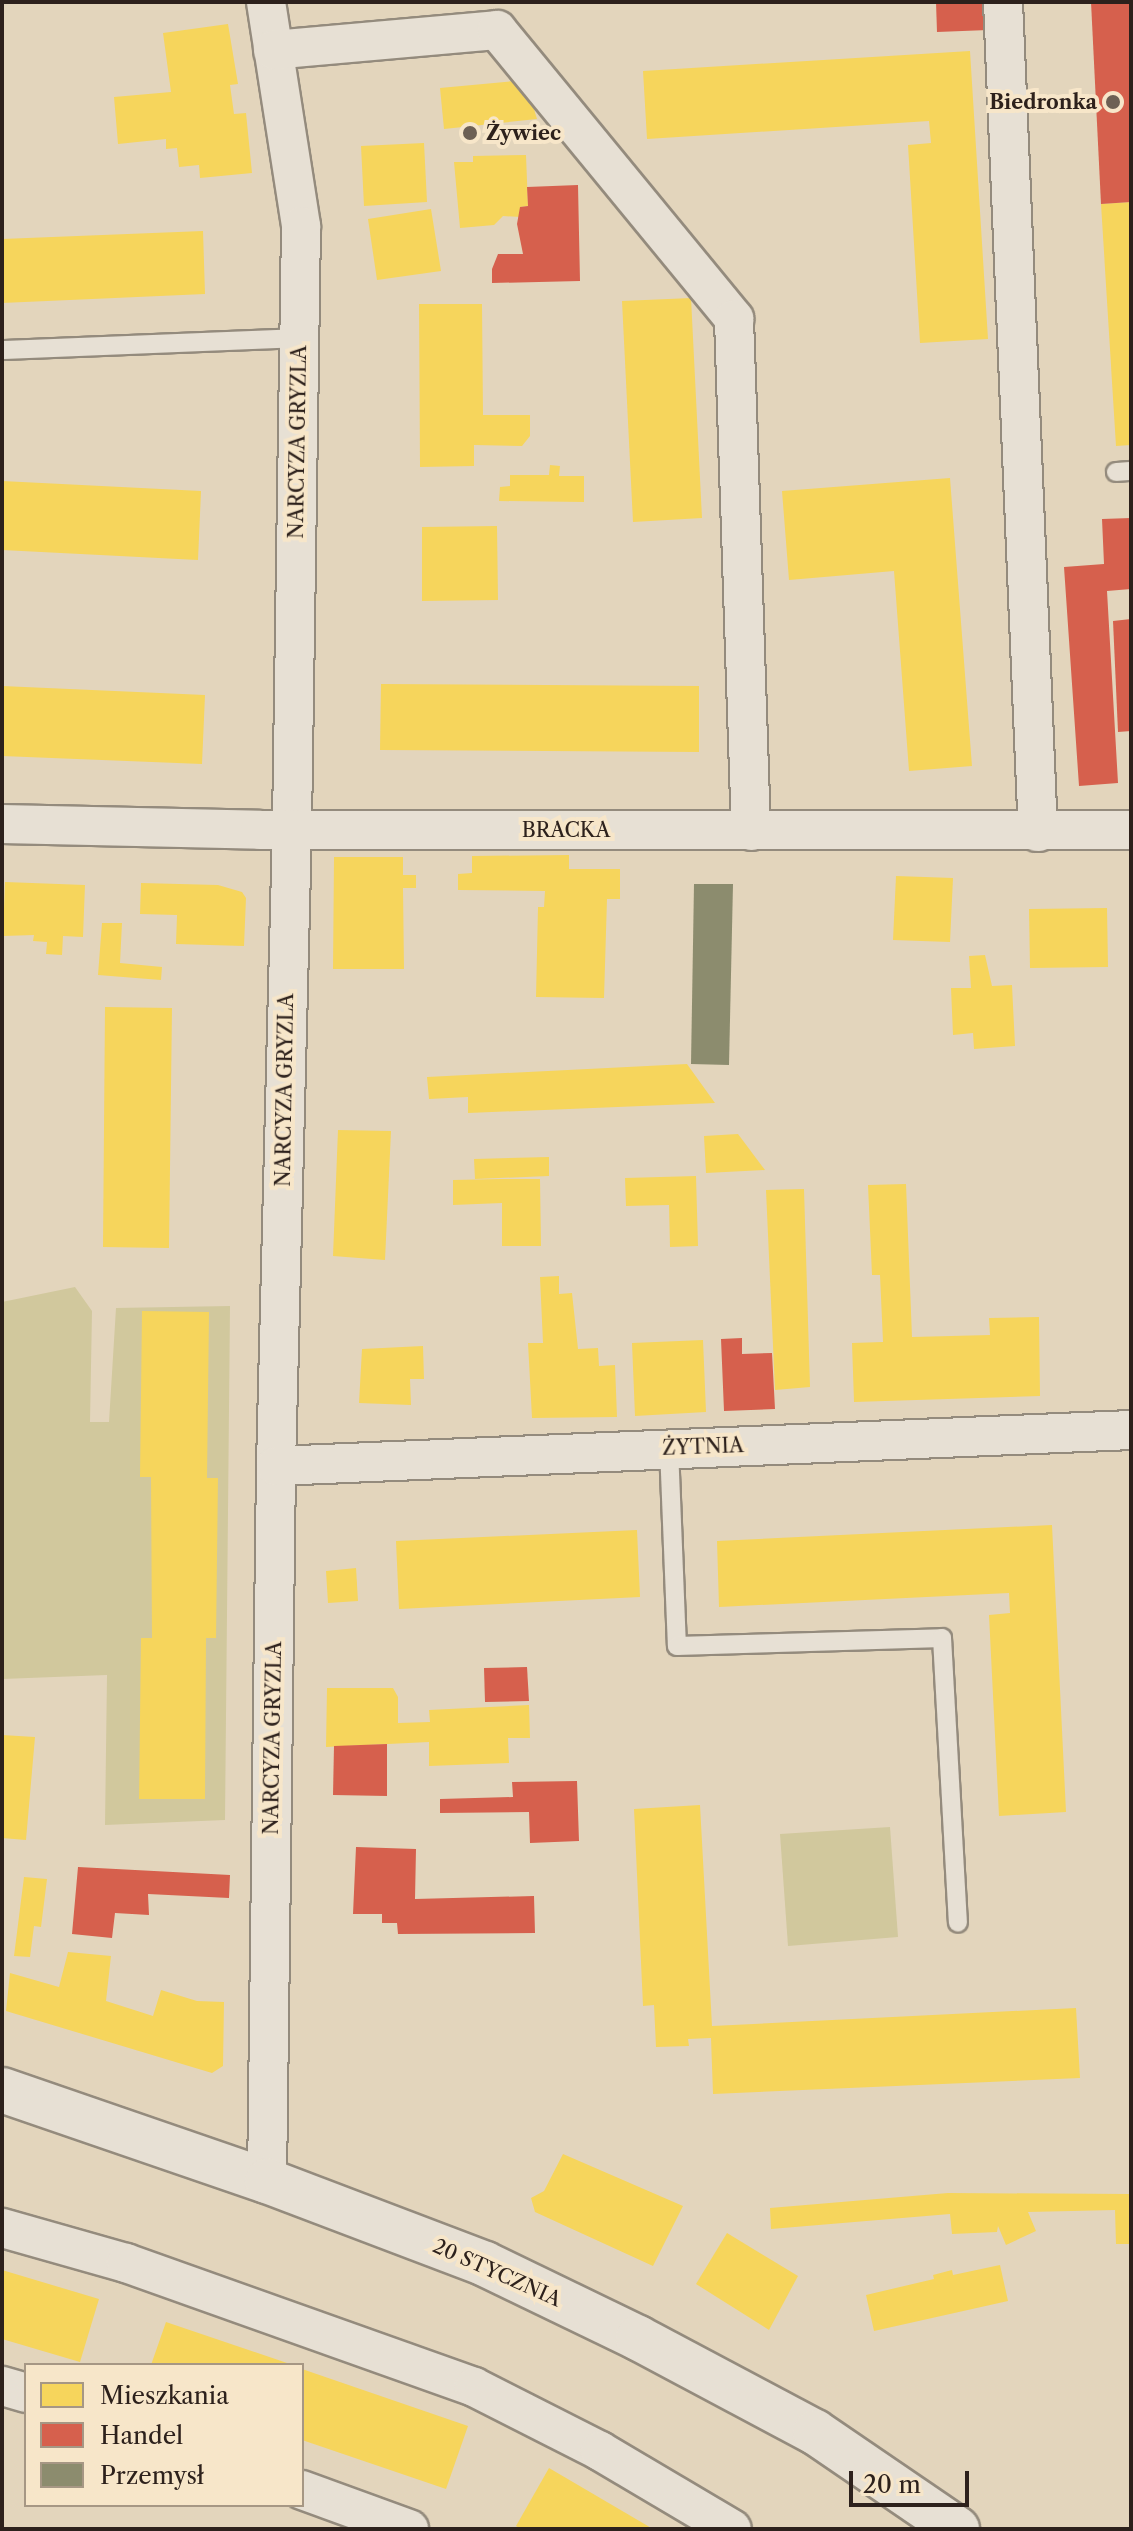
<!DOCTYPE html>
<meta charset="utf-8">
<style>
body{margin:0}
#map{position:relative;width:1133px;height:2531px;overflow:hidden;background:#e3d5bc;font-family:"Libre Caslon Text",serif}
div>[style]{position:absolute}
.green>*{inset:0;background:#d1c89d}
.homes>*{inset:0;background:#f6d55c}
.shops>*{inset:0;background:#d6604d}
.industry>*{inset:0;background:#8c8c6e}
.roads{filter:drop-shadow(2px 0 #948b7d) drop-shadow(-2px 0 #948b7d) drop-shadow(0 2px #948b7d) drop-shadow(0 -2px #948b7d)}
.lane>*{height:18px;margin:-9px;padding:0 9px;transform-origin:9px;border-radius:9px;background:#e7e0d4}
.street>*{height:38px;margin:-19px;padding:0 19px;transform-origin:19px;border-radius:19px;background:#e7e0d4}
.secondary>*{height:44px;margin:-22px;padding:0 22px;transform-origin:22px;border-radius:22px;background:#e7e0d4}
.dots>*{width:22px;height:22px;translate:-50% -50%;box-sizing:border-box;border:4px solid #f7e6c9;border-radius:50%}
span{translate:-50% -50%;white-space:nowrap;text-align:center;line-height:1.15;-webkit-text-stroke:8px #f7e6c9;paint-order:stroke}
.poi-label{font-size:20px;color:#2d211c;font-weight:700}
.right{translate:-100% -50%;text-align:right}
.left{translate:0 -50%;text-align:left}
.street-label{font-size:20px;color:#2d211c}
.frame{position:absolute;inset:0;border:4px solid #2d211c;pointer-events:none}
.legend{position:absolute;left:24px;top:2363px;width:280px;height:144px;box-sizing:border-box;background:#f7e6c9;border:2px solid #a69784;margin:0;padding:10px 14px;list-style:none;font-size:24px;color:#2d211c}
.legend li{display:flex;align-items:center;gap:16px;height:40px}
.legend b{width:40px;border:2px solid #a69784}
.scale{position:absolute;left:849px;top:2471px;width:120px;height:36px;box-sizing:border-box;border:4px solid #2d211c;border-top:0;padding-left:10px;font-size:24px;line-height:28px;white-space:nowrap;color:#2d211c;-webkit-text-stroke:6px #f7e6c9;paint-order:stroke}
</style>
<div id="map">
<div class="green">
<div style="clip-path:polygon(75px 1287px,92px 1311px,90px 1422px,109px 1422px,116px 1308px,230px 1306px,225px 1820px,105px 1825px,107px 1675px,2px 1679px,2px 1302px)"></div>
<div style="clip-path:polygon(890px 1827px,898px 1937px,788px 1946px,780px 1834px)"></div>
</div>
<div class="homes">
<div style="clip-path:polygon(228px 24px,238px 84px,230px 85px,234px 114px,246px 113px,252px 173px,200px 178px,199px 165px,179px 167px,177px 148px,166px 149px,166px 139px,118px 144px,114px 97px,171px 92px,163px 33px)"></div>
<div style="clip-path:polygon(970px 51px,988px 339px,920px 343px,908px 145px,931px 143px,929px 121px,647px 139px,643px 71px)"></div>
<div style="clip-path:polygon(525px 80px,537px 119px,444px 129px,440px 88px)"></div>
<div style="clip-path:polygon(424px 143px,427px 202px,364px 206px,361px 146px)"></div>
<div style="clip-path:polygon(526px 155px,528px 206px,520px 207px,521px 217px,503px 216px,494px 225px,460px 228px,454px 162px,473px 162px,473px 156px)"></div>
<div style="clip-path:polygon(1131px 202px,1131px 445px,1116px 446px,1101px 204px)"></div>
<div style="clip-path:polygon(431px 209px,441px 271px,377px 280px,368px 219px)"></div>
<div style="clip-path:polygon(203px 231px,205px 294px,2px 303px,2px 239px)"></div>
<div style="clip-path:polygon(691px 298px,702px 518px,633px 522px,622px 301px)"></div>
<div style="clip-path:polygon(419px 304px,482px 304px,483px 415px,530px 415px,530px 436px,522px 446px,474px 445px,474px 466px,420px 467px)"></div>
<div style="clip-path:polygon(550px 465px,560px 466px,559px 476px,584px 476px,584px 502px,499px 501px,500px 487px,510px 486px,510px 475px,549px 475px)"></div>
<div style="clip-path:polygon(950px 478px,972px 766px,909px 771px,894px 571px,789px 580px,782px 491px)"></div>
<div style="clip-path:polygon(2px 481px,201px 491px,198px 560px,2px 550px)"></div>
<div style="clip-path:polygon(497px 526px,498px 600px,422px 601px,422px 527px)"></div>
<div style="clip-path:polygon(381px 684px,699px 686px,699px 752px,380px 750px)"></div>
<div style="clip-path:polygon(2px 686px,205px 695px,202px 764px,2px 756px)"></div>
<div style="clip-path:polygon(569px 855px,569px 869px,620px 869px,620px 899px,607px 899px,604px 998px,536px 997px,538px 907px,544px 907px,545px 891px,458px 890px,458px 874px,472px 873px,472px 856px)"></div>
<div style="clip-path:polygon(334px 857px,403px 857px,403px 875px,416px 875px,416px 888px,403px 888px,404px 969px,333px 969px)"></div>
<div style="clip-path:polygon(896px 876px,953px 878px,950px 942px,893px 940px)"></div>
<div style="clip-path:polygon(5px 882px,85px 885px,83px 937px,63px 936px,62px 955px,46px 954px,47px 942px,33px 941px,34px 935px,3px 936px)"></div>
<div style="clip-path:polygon(141px 883px,218px 885px,242px 892px,246px 898px,244px 946px,176px 944px,177px 915px,140px 914px)"></div>
<div style="clip-path:polygon(1107px 908px,1108px 967px,1030px 968px,1029px 909px)"></div>
<div style="clip-path:polygon(102px 923px,122px 923px,120px 963px,162px 967px,161px 980px,98px 975px)"></div>
<div style="clip-path:polygon(985px 955px,992px 986px,1012px 985px,1015px 1046px,974px 1049px,973px 1033px,953px 1035px,951px 988px,971px 988px,969px 956px)"></div>
<div style="clip-path:polygon(105px 1007px,172px 1008px,169px 1248px,103px 1247px)"></div>
<div style="clip-path:polygon(687px 1064px,715px 1103px,468px 1113px,468px 1097px,429px 1099px,427px 1077px)"></div>
<div style="clip-path:polygon(338px 1130px,391px 1131px,385px 1260px,333px 1256px)"></div>
<div style="clip-path:polygon(738px 1134px,765px 1170px,706px 1173px,704px 1136px)"></div>
<div style="clip-path:polygon(549px 1157px,549px 1176px,475px 1179px,474px 1159px)"></div>
<div style="clip-path:polygon(696px 1176px,698px 1246px,670px 1247px,669px 1205px,626px 1206px,625px 1178px)"></div>
<div style="clip-path:polygon(501px 1179px,540px 1179px,541px 1246px,502px 1246px,502px 1203px,453px 1205px,453px 1180px)"></div>
<div style="clip-path:polygon(906px 1184px,912px 1337px,990px 1335px,989px 1318px,1039px 1317px,1040px 1396px,854px 1402px,852px 1343px,883px 1342px,880px 1275px,872px 1275px,868px 1185px)"></div>
<div style="clip-path:polygon(804px 1189px,810px 1387px,775px 1390px,766px 1190px)"></div>
<div style="clip-path:polygon(559px 1276px,559px 1294px,572px 1293px,578px 1349px,598px 1348px,599px 1366px,615px 1365px,617px 1417px,532px 1418px,528px 1343px,543px 1343px,540px 1277px)"></div>
<div style="clip-path:polygon(142px 1311px,209px 1312px,207px 1478px,218px 1478px,216px 1638px,206px 1638px,205px 1799px,139px 1799px,141px 1638px,152px 1638px,151px 1477px,140px 1477px)"></div>
<div style="clip-path:polygon(703px 1340px,706px 1412px,635px 1416px,632px 1343px)"></div>
<div style="clip-path:polygon(423px 1346px,424px 1379px,410px 1379px,411px 1405px,359px 1403px,362px 1349px)"></div>
<div style="clip-path:polygon(1052px 1525px,1066px 1812px,999px 1816px,989px 1615px,1010px 1613px,1009px 1593px,719px 1607px,717px 1541px)"></div>
<div style="clip-path:polygon(637px 1530px,640px 1597px,399px 1609px,396px 1541px)"></div>
<div style="clip-path:polygon(356px 1568px,358px 1601px,328px 1603px,326px 1571px)"></div>
<div style="clip-path:polygon(327px 1688px,393px 1688px,398px 1697px,398px 1723px,430px 1722px,429px 1710px,529px 1705px,530px 1738px,508px 1738px,509px 1763px,429px 1766px,429px 1742px,326px 1747px)"></div>
<div style="clip-path:polygon(2px 1735px,35px 1737px,26px 1840px,2px 1838px)"></div>
<div style="clip-path:polygon(700px 1805px,712px 2026px,1076px 2008px,1080px 2078px,713px 2094px,711px 2038px,688px 2039px,689px 2046px,656px 2047px,654px 2005px,643px 2006px,634px 1809px)"></div>
<div style="clip-path:polygon(24px 1877px,47px 1879px,41px 1927px,34px 1926px,30px 1957px,14px 1956px)"></div>
<div style="clip-path:polygon(68px 1952px,111px 1956px,106px 2001px,153px 2016px,161px 1990px,197px 2001px,224px 2002px,223px 2066px,212px 2073px,6px 2011px,10px 1973px,59px 1987px)"></div>
<div style="clip-path:polygon(563px 2154px,683px 2206px,653px 2266px,535px 2212px,531px 2198px,544px 2191px)"></div>
<div style="clip-path:polygon(948px 2193px,1131px 2194px,1131px 2244px,1116px 2244px,1115px 2210px,1028px 2212px,1036px 2231px,1006px 2245px,998px 2226px,997px 2232px,952px 2234px,950px 2214px,771px 2229px,770px 2208px)"></div>
<div style="clip-path:polygon(727px 2233px,798px 2276px,769px 2330px,696px 2284px)"></div>
<div style="clip-path:polygon(1000px 2265px,1008px 2301px,874px 2331px,866px 2295px,934px 2279px,933px 2275px,952px 2270px,953px 2275px)"></div>
<div style="clip-path:polygon(2px 2270px,99px 2299px,80px 2362px,2px 2339px)"></div>
<div style="clip-path:polygon(166px 2322px,290px 2364px,290px 2365px,151px 2365px)"></div>
<div style="clip-path:polygon(302px 2369px,468px 2426px,446px 2489px,302px 2440px)"></div>
<div style="clip-path:polygon(549px 2468px,653px 2529px,521px 2529px,516px 2526px)"></div>
</div>
<div class="shops">
<div style="clip-path:polygon(936px 2px,987px 2px,988px 30px,937px 32px)"></div>
<div style="clip-path:polygon(1091px 2px,1131px 2px,1131px 202px,1101px 204px)"></div>
<div style="clip-path:polygon(578px 185px,580px 281px,492px 283px,492px 269px,498px 254px,523px 254px,517px 224px,520px 207px,528px 206px,527px 187px)"></div>
<div style="clip-path:polygon(1131px 518px,1131px 589px,1107px 591px,1118px 783px,1079px 786px,1064px 567px,1104px 564px,1102px 519px)"></div>
<div style="clip-path:polygon(1131px 619px,1131px 731px,1118px 732px,1113px 621px)"></div>
<div style="clip-path:polygon(742px 1338px,742px 1354px,772px 1353px,775px 1409px,724px 1411px,721px 1339px)"></div>
<div style="clip-path:polygon(527px 1667px,529px 1701px,485px 1702px,484px 1668px)"></div>
<div style="clip-path:polygon(387px 1744px,387px 1796px,333px 1795px,334px 1746px)"></div>
<div style="clip-path:polygon(577px 1781px,579px 1841px,530px 1843px,529px 1812px,440px 1813px,440px 1799px,513px 1797px,512px 1782px)"></div>
<div style="clip-path:polygon(356px 1847px,416px 1849px,415px 1899px,534px 1896px,535px 1933px,398px 1934px,397px 1923px,382px 1923px,382px 1914px,353px 1914px)"></div>
<div style="clip-path:polygon(78px 1867px,230px 1875px,229px 1898px,148px 1894px,149px 1915px,115px 1913px,112px 1938px,72px 1934px)"></div>
</div>
<div class="industry">
<div style="clip-path:polygon(694px 884px,733px 884px,729px 1065px,691px 1064px)"></div>
</div>
<div class="roads">
<div class="lane">
<div style="left:2px;top:350px;width:297px;rotate:-2.3deg"></div>
<div style="left:1116px;top:472px;width:15px;rotate:-4deg"></div>
<div style="left:669px;top:1448px;width:198px;rotate:87.7deg"></div>
<div style="left:677px;top:1646px;width:265px;rotate:-1.7deg"></div>
<div style="left:942px;top:1638px;width:285px;rotate:86.8deg"></div>
</div>
<div class="street">
<div style="left:266px;top:2px;width:227px;rotate:81.1deg"></div>
<div style="left:301px;top:226px;width:603px;rotate:90.86deg"></div>
<div style="left:292px;top:829px;width:637px;rotate:91.44deg"></div>
<div style="left:276px;top:1466px;width:715px;rotate:90.72deg"></div>
<div style="left:1003px;top:2px;width:831px;rotate:87.59deg"></div>
<div style="left:273px;top:50px;width:225px;rotate:-5.1deg"></div>
<div style="left:497px;top:30px;width:374px;rotate:50.6deg"></div>
<div style="left:734px;top:319px;width:512px;rotate:88.1deg"></div>
<div style="left:2px;top:824px;width:258px;rotate:1.3deg"></div>
<div style="left:260px;top:830px;width:871px"></div>
<div style="left:276px;top:1466px;width:856px;rotate:-2.41deg"></div>
<div style="left:2px;top:2228px;width:129px;rotate:15.8deg"></div>
<div style="left:126px;top:2263px;width:369px;rotate:19.6deg"></div>
<div style="left:474px;top:2387px;width:141px;rotate:26.9deg"></div>
<div style="left:600px;top:2451px;width:153px;rotate:30.6deg"></div>
<div style="left:2px;top:2386px;width:25px;rotate:16deg"></div>
<div style="left:302px;top:2490px;width:114px;rotate:20deg"></div>
</div>
<div class="secondary">
<div style="left:2px;top:2090px;width:280px;rotate:19deg"></div>
<div style="left:267px;top:2181px;width:233px;rotate:20.8deg"></div>
<div style="left:485px;top:2264px;width:170px;rotate:25.8deg"></div>
<div style="left:638px;top:2338px;width:200px;rotate:28deg"></div>
<div style="left:815px;top:2432px;width:172px;rotate:34.3deg"></div>
</div>
</div>
<div class="dots">
<div style="left:1113px;top:102px;background:#6d6054"></div>
<div style="left:470px;top:133px;background:#6d6054"></div>
</div>
<div class="poi-label">
<span class="right" style="left:1097px;top:102px">Biedronka</span>
<span class="left" style="left:486px;top:133px">Żywiec</span>
</div>
<div class="street-label">
<span style="left:298px;top:442px;rotate:-89deg">NARCYZA GRYZLA</span>
<span style="left:566px;top:830px">BRACKA</span>
<span style="left:285px;top:1090px;rotate:-89deg">NARCYZA GRYZLA</span>
<span style="left:703px;top:1447px;rotate:-2deg">ŻYTNIA</span>
<span style="left:273px;top:1738px;rotate:-89deg">NARCYZA GRYZLA</span>
<span style="left:497px;top:2273px;rotate:24deg">20 STYCZNIA</span>
</div>
<div class="frame"></div>
<ul class="legend">
<li><b style="height:22px;background:#f6d55c"></b>Mieszkania</li>
<li><b style="height:22px;background:#d6604d"></b>Handel</li>
<li><b style="height:22px;background:#8c8c6e"></b>Przemysł</li>
</ul>
<div class="scale">20 m</div>
</div>
